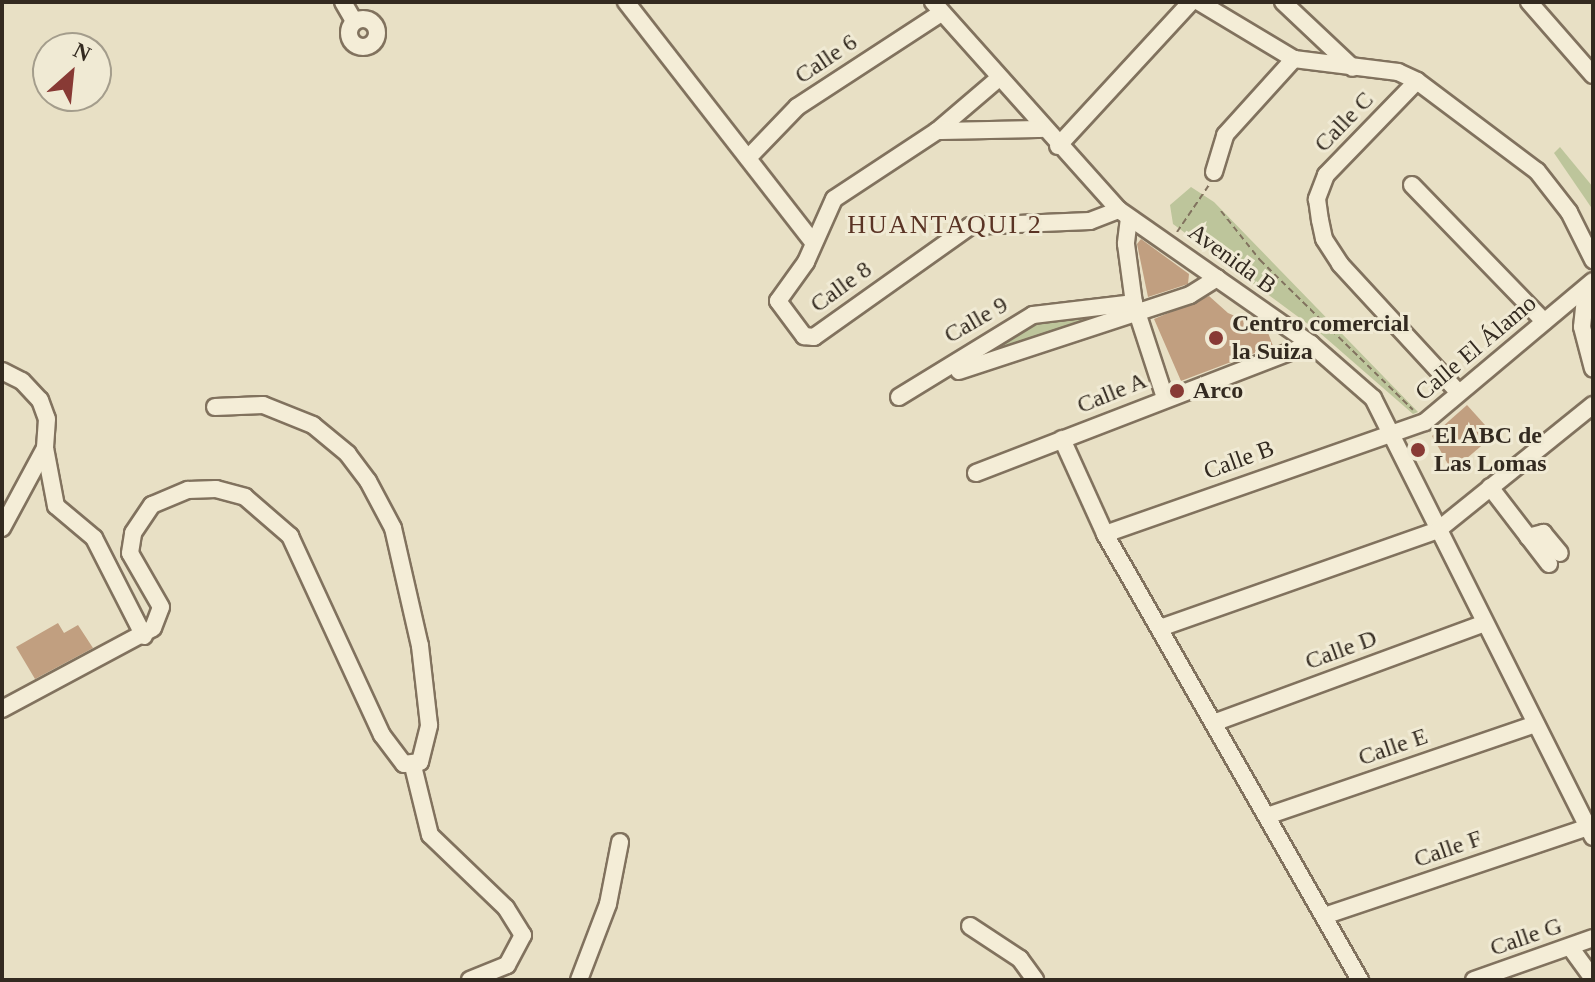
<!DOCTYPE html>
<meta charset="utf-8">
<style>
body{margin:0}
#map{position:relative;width:1595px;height:982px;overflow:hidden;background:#e8e0c5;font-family:"Times New Roman",serif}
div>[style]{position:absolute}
.green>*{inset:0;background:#bdc59b}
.building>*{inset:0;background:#c19f80}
.path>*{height:2px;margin-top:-1px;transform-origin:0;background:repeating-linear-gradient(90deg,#81725e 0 6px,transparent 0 10px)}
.roads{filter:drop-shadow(2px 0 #81725e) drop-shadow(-2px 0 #81725e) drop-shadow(0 2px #81725e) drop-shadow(0 -2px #81725e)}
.minor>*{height:16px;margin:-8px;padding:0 8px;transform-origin:8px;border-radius:8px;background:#f4edd7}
.minor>.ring{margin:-8px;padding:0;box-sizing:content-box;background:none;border:16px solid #f4edd7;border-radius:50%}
.dots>*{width:22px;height:22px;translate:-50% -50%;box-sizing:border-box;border:4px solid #f0ead4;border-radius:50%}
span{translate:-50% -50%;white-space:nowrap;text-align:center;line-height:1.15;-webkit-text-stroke:6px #f0ead4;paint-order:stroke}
.street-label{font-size:24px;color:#332a20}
.poi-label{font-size:24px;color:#332a20;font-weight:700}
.left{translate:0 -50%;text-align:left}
.neighbourhood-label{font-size:26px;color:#5a3324;letter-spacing:2px}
.frame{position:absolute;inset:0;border:4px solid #332a20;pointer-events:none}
.north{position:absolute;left:32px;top:32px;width:80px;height:80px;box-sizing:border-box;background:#f0ead4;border:2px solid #a49d8c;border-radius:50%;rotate:27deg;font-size:22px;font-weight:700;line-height:32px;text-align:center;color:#332a20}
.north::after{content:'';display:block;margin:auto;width:28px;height:36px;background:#883a35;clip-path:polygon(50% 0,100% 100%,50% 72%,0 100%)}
</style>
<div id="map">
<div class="green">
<div style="clip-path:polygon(1560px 147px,1593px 187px,1593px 210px,1554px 153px)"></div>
<div style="clip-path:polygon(1191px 187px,1214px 202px,1418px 412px,1413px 414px,1320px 333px,1173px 224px,1170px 205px)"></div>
<div style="clip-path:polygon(1126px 310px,960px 367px,1038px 321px)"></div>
</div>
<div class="building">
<div style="clip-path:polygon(1141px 239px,1189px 274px,1188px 284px,1148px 297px,1137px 244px)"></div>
<div style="clip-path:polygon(1209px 296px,1228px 313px,1267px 330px,1273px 346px,1181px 381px,1154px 319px)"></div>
<div style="clip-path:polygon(1467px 405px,1494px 435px,1452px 471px,1432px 436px)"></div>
<div style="clip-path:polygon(58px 623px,64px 633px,78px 625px,93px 648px,35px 679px,16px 647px)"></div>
</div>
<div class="path">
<div style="left:1221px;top:211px;width:63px;rotate:51.5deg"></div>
<div style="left:1260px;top:260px;width:214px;rotate:44.4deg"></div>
<div style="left:1177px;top:232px;width:57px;rotate:-55.8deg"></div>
</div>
<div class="roads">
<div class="minor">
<div style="left:343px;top:2px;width:22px;rotate:60deg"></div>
<div style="left:626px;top:2px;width:304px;rotate:52.1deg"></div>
<div style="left:933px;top:2px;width:279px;rotate:48.2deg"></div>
<div style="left:1119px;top:210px;width:234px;rotate:34.9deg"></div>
<div style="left:1311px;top:344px;width:82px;rotate:41.1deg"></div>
<div style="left:1373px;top:398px;width:491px;rotate:63.4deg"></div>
<div style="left:1199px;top:2px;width:111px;rotate:31deg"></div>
<div style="left:1294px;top:59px;width:105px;rotate:7.1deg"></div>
<div style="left:1398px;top:72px;width:21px;rotate:25deg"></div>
<div style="left:1417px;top:81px;width:150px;rotate:36.9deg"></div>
<div style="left:1537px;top:171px;width:52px;rotate:52deg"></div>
<div style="left:1569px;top:212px;width:54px;rotate:63.4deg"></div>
<div style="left:1283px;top:2px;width:96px;rotate:43.3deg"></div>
<div style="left:1529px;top:2px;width:97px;rotate:48.8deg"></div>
<div class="ring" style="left:349px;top:19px;width:12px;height:12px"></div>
<div style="left:999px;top:78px;width:82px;rotate:139.5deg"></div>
<div style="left:937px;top:131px;width:123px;rotate:146.6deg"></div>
<div style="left:834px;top:199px;width:69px;rotate:114deg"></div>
<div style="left:806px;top:262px;width:48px;rotate:125.7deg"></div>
<div style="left:778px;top:301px;width:44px;rotate:53.4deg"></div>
<div style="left:804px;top:336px;width:10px;rotate:6deg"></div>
<div style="left:814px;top:337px;width:191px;rotate:-35.4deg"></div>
<div style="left:970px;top:226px;width:120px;rotate:-2.4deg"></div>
<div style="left:1090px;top:221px;width:31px;rotate:-21deg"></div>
<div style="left:1417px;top:81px;width:131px;rotate:134.1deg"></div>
<div style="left:1326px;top:175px;width:26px;rotate:111deg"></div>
<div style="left:1317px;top:199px;width:21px;rotate:82deg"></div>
<div style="left:1320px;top:220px;width:19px;rotate:78deg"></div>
<div style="left:1324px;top:239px;width:30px;rotate:57deg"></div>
<div style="left:1340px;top:264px;width:174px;rotate:47.3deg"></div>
<div style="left:937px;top:131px;width:105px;rotate:-1.1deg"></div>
<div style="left:1058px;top:146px;width:196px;rotate:-47.3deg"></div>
<div style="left:748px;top:158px;width:71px;rotate:-46.1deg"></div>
<div style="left:797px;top:107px;width:172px;rotate:-33.1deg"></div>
<div style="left:1214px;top:172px;width:39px;rotate:-73deg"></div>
<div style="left:1225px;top:135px;width:103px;rotate:-47.8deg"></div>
<div style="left:1412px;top:185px;width:190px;rotate:45.9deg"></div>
<div style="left:1129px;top:218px;width:26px;rotate:97deg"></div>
<div style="left:1126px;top:244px;width:60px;rotate:82.3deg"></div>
<div style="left:1134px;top:303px;width:100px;rotate:71.9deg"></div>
<div style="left:1586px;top:289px;width:38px;rotate:96deg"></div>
<div style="left:1582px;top:327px;width:43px;rotate:75.3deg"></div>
<div style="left:2px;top:371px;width:22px;rotate:27deg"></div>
<div style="left:22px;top:381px;width:26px;rotate:47deg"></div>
<div style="left:40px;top:400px;width:20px;rotate:70deg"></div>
<div style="left:47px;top:419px;width:29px;rotate:94deg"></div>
<div style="left:45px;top:448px;width:59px;rotate:79.3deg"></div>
<div style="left:56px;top:506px;width:50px;rotate:40.1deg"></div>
<div style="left:94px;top:538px;width:110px;rotate:63deg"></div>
<div style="left:959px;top:371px;width:243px;rotate:-18.2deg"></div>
<div style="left:1190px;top:295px;width:32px;rotate:-32deg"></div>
<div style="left:899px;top:397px;width:157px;rotate:-31.5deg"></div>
<div style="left:1033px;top:315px;width:102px;rotate:-6.8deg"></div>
<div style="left:1062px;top:439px;width:104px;rotate:65.6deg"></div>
<div style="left:1105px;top:534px;width:514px;rotate:60.24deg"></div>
<div style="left:976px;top:473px;width:359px;rotate:-21.1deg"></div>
<div style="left:1490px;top:487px;width:97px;rotate:52.5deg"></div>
<div style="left:2px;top:528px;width:91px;rotate:-61.7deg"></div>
<div style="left:1105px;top:534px;width:339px;rotate:-19.3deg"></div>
<div style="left:1425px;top:422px;width:219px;rotate:-40deg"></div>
<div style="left:1528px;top:537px;width:16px;rotate:-15deg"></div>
<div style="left:1543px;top:533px;width:26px;rotate:50deg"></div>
<div style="left:1160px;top:628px;width:295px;rotate:-19.4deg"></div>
<div style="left:1438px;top:530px;width:199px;rotate:-38.9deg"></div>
<div style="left:2px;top:709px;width:171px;rotate:-28.2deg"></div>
<div style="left:153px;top:628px;width:22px;rotate:-69deg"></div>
<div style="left:161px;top:607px;width:62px;rotate:-119.9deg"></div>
<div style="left:130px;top:553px;width:20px;rotate:-81deg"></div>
<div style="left:133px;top:533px;width:34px;rotate:-56deg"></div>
<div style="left:152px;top:505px;width:39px;rotate:-23deg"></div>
<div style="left:188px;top:490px;width:28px;rotate:-2deg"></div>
<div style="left:216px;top:489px;width:30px;rotate:15deg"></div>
<div style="left:245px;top:497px;width:60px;rotate:40.9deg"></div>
<div style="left:290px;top:536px;width:219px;rotate:65.2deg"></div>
<div style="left:382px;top:735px;width:36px;rotate:53deg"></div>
<div style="left:404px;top:764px;width:16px;rotate:-7deg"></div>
<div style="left:420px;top:762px;width:38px;rotate:-76deg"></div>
<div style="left:429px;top:725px;width:80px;rotate:-96.5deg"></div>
<div style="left:420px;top:646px;width:121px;rotate:-102.9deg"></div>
<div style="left:393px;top:528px;width:53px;rotate:-118deg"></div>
<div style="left:368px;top:481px;width:34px;rotate:-127deg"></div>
<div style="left:348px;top:454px;width:45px;rotate:-140.4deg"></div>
<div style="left:313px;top:425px;width:54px;rotate:-158.2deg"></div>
<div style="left:263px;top:405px;width:48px;rotate:177.6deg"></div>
<div style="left:1216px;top:722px;width:283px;rotate:-20.2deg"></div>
<div style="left:413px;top:766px;width:71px;rotate:76.2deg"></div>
<div style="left:430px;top:835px;width:105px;rotate:43.8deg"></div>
<div style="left:506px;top:908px;width:32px;rotate:58deg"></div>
<div style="left:523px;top:935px;width:34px;rotate:118deg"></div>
<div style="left:507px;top:965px;width:40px;rotate:158deg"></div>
<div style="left:1267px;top:816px;width:284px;rotate:-18.9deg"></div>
<div style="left:1324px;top:916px;width:279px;rotate:-18.6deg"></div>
<div style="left:970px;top:926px;width:60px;rotate:33.4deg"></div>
<div style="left:1020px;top:959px;width:26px;rotate:54deg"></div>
<div style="left:1570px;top:947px;width:39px;rotate:54deg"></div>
<div style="left:579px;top:980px;width:81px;rotate:-69.1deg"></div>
<div style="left:608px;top:904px;width:63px;rotate:-79deg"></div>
<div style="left:1474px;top:980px;width:126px;rotate:-19.4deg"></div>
</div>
</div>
<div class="dots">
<div style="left:1216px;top:338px;background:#883a35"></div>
<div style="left:1177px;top:391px;background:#883a35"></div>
<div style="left:1418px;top:450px;background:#883a35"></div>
</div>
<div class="street-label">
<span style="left:826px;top:59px;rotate:-34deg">Calle 6</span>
<span style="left:1344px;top:122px;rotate:-46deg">Calle C</span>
<span style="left:1232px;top:259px;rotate:36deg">Avenida B</span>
<span style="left:841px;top:287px;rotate:-36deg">Calle 8</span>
<span style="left:976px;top:320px;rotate:-30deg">Calle 9</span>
<span style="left:1476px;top:348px;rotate:-40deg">Calle El Álamo</span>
<span style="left:1112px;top:393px;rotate:-22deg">Calle A</span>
<span style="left:1239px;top:460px;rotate:-20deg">Calle B</span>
<span style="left:1341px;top:650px;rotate:-20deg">Calle D</span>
<span style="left:1393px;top:747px;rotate:-19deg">Calle E</span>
<span style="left:1448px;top:849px;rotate:-19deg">Calle F</span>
<span style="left:1526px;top:937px;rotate:-19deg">Calle G</span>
</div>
<div class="poi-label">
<span class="left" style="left:1232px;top:338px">Centro comercial<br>la Suiza</span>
<span class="left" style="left:1193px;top:391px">Arco</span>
<span class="left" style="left:1434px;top:450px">El ABC de<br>Las Lomas</span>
</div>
<div class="neighbourhood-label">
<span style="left:945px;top:225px">HUANTAQUI 2</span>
</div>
<div class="frame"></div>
<div class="north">N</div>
</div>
